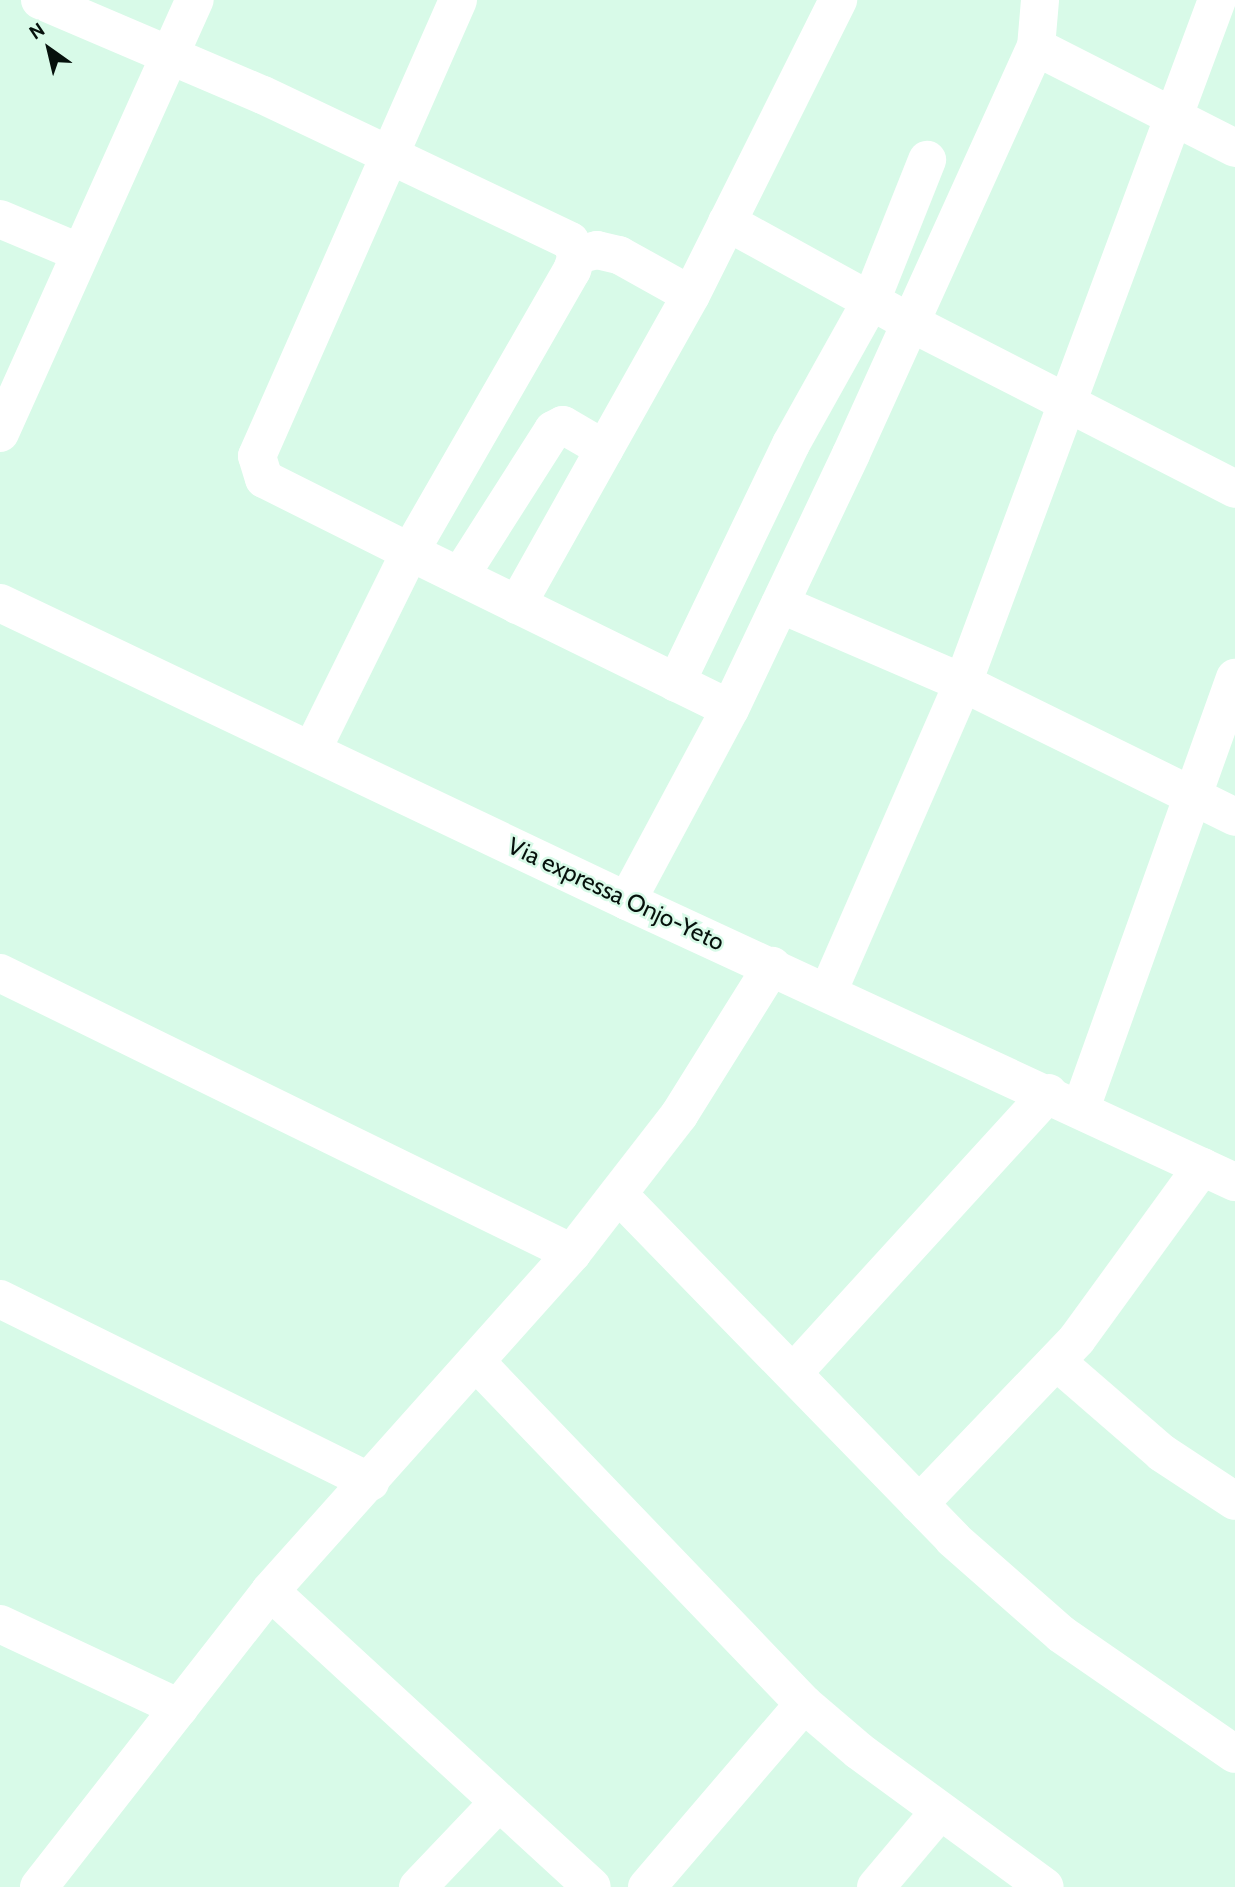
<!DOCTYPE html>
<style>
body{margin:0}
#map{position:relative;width:1235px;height:1887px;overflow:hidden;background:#d8fae8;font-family:Cabin,sans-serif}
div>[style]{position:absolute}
.street>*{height:38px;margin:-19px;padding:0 19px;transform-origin:19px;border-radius:19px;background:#fff}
.secondary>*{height:38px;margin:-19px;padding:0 19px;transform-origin:19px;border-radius:19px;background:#fff}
span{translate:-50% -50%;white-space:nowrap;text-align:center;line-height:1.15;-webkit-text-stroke:5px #d8fae8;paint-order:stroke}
.street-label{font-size:24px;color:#06110c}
.north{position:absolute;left:14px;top:14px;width:70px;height:70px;-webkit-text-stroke:5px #d8fae8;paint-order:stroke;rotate:326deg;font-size:19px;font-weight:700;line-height:28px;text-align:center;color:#06110c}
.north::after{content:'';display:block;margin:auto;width:24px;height:32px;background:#06110c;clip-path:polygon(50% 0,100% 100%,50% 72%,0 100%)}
</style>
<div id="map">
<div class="street">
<div style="left:40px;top:0;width:242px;rotate:23.1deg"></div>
<div style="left:263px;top:95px;width:340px;rotate:25.4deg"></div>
<div style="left:570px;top:241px;width:16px;rotate:63deg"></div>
<div style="left:577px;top:255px;width:16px;rotate:108deg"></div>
<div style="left:572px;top:270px;width:325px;rotate:119.9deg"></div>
<div style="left:410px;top:552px;width:356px;rotate:26.1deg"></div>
<div style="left:1036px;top:47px;width:223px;rotate:26.9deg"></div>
<div style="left:0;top:219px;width:85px;rotate:22.9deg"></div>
<div style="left:727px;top:222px;width:210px;rotate:28.8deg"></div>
<div style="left:911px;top:323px;width:364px;rotate:27.1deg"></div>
<div style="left:577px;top:255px;width:21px;rotate:-14deg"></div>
<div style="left:597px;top:250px;width:23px;rotate:13deg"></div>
<div style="left:619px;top:255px;width:82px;rotate:29.1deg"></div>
<div style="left:0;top:433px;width:475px;rotate:-65.8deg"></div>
<div style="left:460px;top:576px;width:173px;rotate:-57.5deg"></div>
<div style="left:553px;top:430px;width:11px;rotate:-27deg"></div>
<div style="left:563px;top:425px;width:48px;rotate:30.3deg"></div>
<div style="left:780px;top:604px;width:199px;rotate:23.3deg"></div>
<div style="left:963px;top:683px;width:303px;rotate:26.2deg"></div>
<div style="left:517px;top:605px;width:355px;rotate:-60.7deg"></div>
<div style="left:691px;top:295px;width:330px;rotate:-63.5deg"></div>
<div style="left:676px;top:683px;width:265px;rotate:-64.3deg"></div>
<div style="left:791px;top:444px;width:164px;rotate:-60.8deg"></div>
<div style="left:871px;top:301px;width:152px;rotate:-68.3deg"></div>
<div style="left:312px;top:750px;width:221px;rotate:-63.7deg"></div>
<div style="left:410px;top:552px;width:163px;rotate:-153.4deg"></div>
<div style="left:264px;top:479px;width:24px;rotate:-107deg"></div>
<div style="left:257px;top:456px;width:498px;rotate:-66.2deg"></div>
<div style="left:627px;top:901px;width:218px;rotate:-61.8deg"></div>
<div style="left:730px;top:709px;width:282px;rotate:-64.6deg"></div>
<div style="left:851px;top:454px;width:447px;rotate:-65.6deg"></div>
<div style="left:1036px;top:47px;width:47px;rotate:-85.1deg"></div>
<div style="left:0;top:973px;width:637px;rotate:26.08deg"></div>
<div style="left:828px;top:992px;width:337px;rotate:-66.4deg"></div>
<div style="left:963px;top:683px;width:729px;rotate:-69.6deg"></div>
<div style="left:1081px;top:1108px;width:457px;rotate:-70.3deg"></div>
<div style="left:618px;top:1194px;width:481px;rotate:45.8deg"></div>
<div style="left:953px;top:1539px;width:144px;rotate:41.3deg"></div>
<div style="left:1061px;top:1634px;width:211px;rotate:34.6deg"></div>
<div style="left:0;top:1299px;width:413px;rotate:26.3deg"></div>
<div style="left:1057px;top:1362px;width:139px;rotate:40.9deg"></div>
<div style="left:1162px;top:1453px;width:87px;rotate:33.3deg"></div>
<div style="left:477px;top:1363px;width:472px;rotate:46.2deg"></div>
<div style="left:804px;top:1704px;width:72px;rotate:40.5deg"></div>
<div style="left:859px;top:1751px;width:230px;rotate:36.2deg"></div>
<div style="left:793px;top:1373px;width:379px;rotate:-47.6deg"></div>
<div style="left:919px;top:1504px;width:228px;rotate:-46.2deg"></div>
<div style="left:1077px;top:1339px;width:213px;rotate:-54deg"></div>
<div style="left:270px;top:1591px;width:437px;rotate:42.6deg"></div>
<div style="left:0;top:1624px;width:198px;rotate:25.1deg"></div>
<div style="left:39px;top:1887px;width:375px;rotate:-52deg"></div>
<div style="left:270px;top:1591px;width:453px;rotate:-48.2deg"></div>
<div style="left:572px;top:1253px;width:175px;rotate:-52.2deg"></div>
<div style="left:679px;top:1115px;width:176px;rotate:-58deg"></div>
<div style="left:418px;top:1887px;width:117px;rotate:-46.4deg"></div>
<div style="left:647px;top:1887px;width:241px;rotate:-49.4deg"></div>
<div style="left:876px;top:1887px;width:99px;rotate:-49.9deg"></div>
</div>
<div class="secondary">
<div style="left:0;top:603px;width:694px;rotate:25.42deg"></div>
<div style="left:627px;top:901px;width:670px;rotate:24.81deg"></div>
</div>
<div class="street-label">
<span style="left:616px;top:894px;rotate:25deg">Via expressa Onjo-Yeto</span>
</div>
<div class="north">N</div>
</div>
